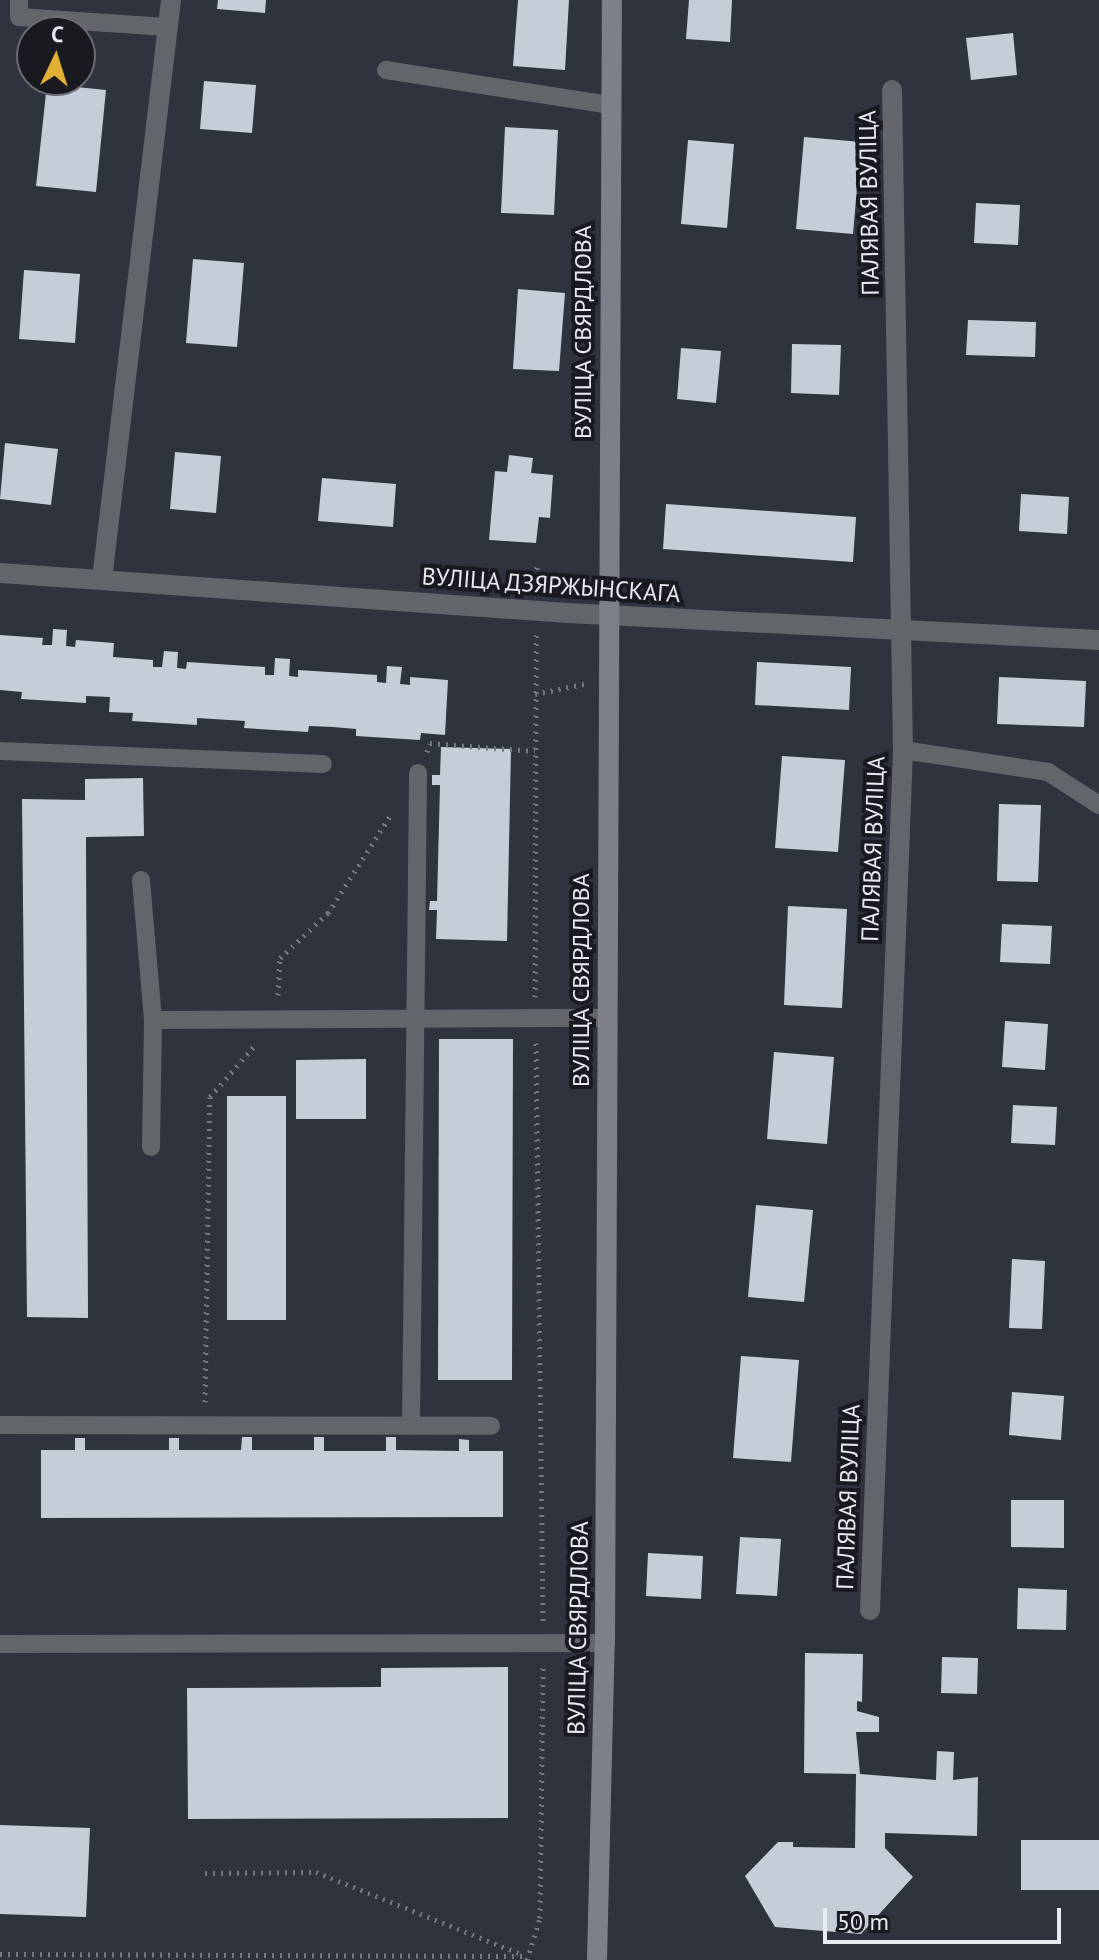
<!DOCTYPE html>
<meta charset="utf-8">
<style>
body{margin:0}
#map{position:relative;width:1099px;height:1960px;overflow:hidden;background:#2e333d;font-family:"PT Sans",sans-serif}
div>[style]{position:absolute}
.building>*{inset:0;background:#c6cdd9}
.path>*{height:5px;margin-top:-2.5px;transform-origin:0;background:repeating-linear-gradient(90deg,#747881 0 2px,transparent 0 8px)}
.service>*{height:18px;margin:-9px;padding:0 9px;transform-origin:9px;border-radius:9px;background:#62656a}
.minor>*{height:20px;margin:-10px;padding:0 10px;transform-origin:10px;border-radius:10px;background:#62656a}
.tertiary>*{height:20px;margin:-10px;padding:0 10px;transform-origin:10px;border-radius:10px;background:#62656a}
.secondary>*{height:20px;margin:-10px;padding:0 10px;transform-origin:10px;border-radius:10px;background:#7d8088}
span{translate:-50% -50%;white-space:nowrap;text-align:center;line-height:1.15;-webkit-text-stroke:8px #181a1f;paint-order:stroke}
.street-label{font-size:24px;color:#e7eaf1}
.north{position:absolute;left:16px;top:16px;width:80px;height:80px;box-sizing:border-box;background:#181a1f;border:2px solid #6b6d73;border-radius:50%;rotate:4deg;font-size:22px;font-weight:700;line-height:32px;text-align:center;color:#e7eaf1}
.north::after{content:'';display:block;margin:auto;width:28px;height:36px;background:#e1af34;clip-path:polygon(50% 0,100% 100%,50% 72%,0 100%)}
.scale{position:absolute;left:823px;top:1908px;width:238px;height:36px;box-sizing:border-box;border:4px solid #e7eaf1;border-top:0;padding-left:10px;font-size:24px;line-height:28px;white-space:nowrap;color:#e7eaf1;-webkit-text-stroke:6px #181a1f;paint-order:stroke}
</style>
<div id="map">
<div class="building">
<div style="clip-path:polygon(218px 0,266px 0,265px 13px,217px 9px)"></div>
<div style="clip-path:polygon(518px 0,569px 0,565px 70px,513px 66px)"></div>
<div style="clip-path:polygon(689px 0,732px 0,730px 42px,686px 39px)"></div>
<div style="clip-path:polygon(1013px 33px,1017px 75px,971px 80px,966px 38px)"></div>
<div style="clip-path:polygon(204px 81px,256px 85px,252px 133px,200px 129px)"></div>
<div style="clip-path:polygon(47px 84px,106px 90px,96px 192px,36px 186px)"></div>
<div style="clip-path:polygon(505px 127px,558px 130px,554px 215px,501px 213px)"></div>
<div style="clip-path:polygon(804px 137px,861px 142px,853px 234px,796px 229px)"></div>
<div style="clip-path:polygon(688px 140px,734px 144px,727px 228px,681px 224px)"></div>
<div style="clip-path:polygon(976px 203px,1020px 205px,1018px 245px,974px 243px)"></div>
<div style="clip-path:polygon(193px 259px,244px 263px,237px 347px,186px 343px)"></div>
<div style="clip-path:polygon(24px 270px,80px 274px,75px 343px,19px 339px)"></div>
<div style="clip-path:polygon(518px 289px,565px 293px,559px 371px,513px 369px)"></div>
<div style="clip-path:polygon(968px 320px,1036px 322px,1035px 357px,966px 355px)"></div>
<div style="clip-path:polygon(792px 344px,841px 345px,839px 395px,791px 393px)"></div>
<div style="clip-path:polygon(681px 348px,721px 351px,716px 403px,677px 399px)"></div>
<div style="clip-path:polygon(5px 443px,58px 449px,51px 505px,0 499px)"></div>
<div style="clip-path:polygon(175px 452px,221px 456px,216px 513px,170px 509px)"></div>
<div style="clip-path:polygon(509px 455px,533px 458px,531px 473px,553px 475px,550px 518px,539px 517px,536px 543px,489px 540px,495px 471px,507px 472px)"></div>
<div style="clip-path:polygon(322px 478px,396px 484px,393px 527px,318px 521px)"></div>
<div style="clip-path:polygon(1021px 494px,1069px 497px,1067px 534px,1019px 531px)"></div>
<div style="clip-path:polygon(666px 504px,856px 517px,853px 562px,663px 549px)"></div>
<div style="clip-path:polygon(53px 629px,67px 630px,66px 646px,75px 647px,76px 640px,114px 643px,113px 657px,153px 660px,153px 667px,162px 667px,164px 651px,178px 652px,177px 668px,186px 669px,187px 662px,265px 667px,265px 675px,274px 675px,275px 658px,290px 659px,289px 676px,298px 677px,298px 670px,377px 675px,377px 682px,386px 683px,387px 666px,402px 667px,400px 684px,410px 685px,410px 677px,448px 680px,445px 735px,421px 733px,420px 740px,356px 736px,356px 729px,333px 727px,309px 726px,308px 732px,244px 728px,245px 721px,197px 718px,197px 725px,132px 721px,133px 713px,109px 712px,110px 697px,86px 696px,86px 703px,21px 699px,22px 692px,0 690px,0 635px,43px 638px,42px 645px,52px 645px)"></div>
<div style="clip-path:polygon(757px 662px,851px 667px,849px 710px,755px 705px)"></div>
<div style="clip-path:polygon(999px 677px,1086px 681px,1084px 727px,997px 724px)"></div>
<div style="clip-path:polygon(441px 747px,511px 749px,507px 941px,436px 939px,437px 910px,429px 910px,430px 901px,437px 901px,440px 785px,432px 785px,432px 775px,440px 775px)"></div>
<div style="clip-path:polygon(782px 756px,845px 760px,838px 852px,775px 848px)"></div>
<div style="clip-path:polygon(143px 778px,144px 836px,86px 837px,88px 1318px,27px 1317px,22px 799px,85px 800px,85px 779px)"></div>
<div style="clip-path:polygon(999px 804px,1041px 805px,1038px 882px,997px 881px)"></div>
<div style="clip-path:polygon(788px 906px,847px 909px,842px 1008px,784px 1005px)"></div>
<div style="clip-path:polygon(1002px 924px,1052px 926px,1050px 964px,1000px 962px)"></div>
<div style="clip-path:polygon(1005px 1021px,1048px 1024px,1045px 1070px,1002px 1067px)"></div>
<div style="clip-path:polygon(439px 1039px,513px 1039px,512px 1380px,438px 1380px)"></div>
<div style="clip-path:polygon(774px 1052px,834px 1057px,827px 1144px,767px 1139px)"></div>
<div style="clip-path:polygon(366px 1059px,366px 1119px,296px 1119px,296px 1060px)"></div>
<div style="clip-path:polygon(227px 1096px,286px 1096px,286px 1320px,227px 1320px)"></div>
<div style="clip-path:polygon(1013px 1105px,1057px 1107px,1055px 1145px,1011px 1143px)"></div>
<div style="clip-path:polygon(756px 1205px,813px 1210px,804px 1302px,748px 1297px)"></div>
<div style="clip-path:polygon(1012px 1259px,1045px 1261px,1042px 1329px,1009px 1328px)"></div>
<div style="clip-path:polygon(741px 1356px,799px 1360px,791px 1462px,733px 1458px)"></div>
<div style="clip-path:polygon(1012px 1392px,1064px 1396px,1061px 1440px,1009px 1435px)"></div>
<div style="clip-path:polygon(242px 1437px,252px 1437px,252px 1450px,314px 1450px,314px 1437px,324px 1437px,324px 1451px,386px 1451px,386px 1437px,396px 1437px,396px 1450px,459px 1451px,459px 1439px,469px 1440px,469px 1451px,503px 1451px,503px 1517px,41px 1518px,41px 1450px,75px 1450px,75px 1438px,85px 1438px,85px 1450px,169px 1450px,169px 1438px,179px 1438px,179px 1450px,241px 1450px)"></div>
<div style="clip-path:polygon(1011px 1500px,1064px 1500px,1064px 1548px,1011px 1547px)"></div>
<div style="clip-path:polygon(740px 1537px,781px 1539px,777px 1596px,736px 1594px)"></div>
<div style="clip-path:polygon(648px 1553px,703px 1556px,701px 1599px,646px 1596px)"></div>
<div style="clip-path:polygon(1018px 1588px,1067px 1590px,1066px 1630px,1017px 1629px)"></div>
<div style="clip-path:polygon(805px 1653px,863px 1654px,862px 1702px,857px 1701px,857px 1711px,879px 1717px,879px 1732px,856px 1732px,860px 1774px,936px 1780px,937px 1751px,954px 1752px,953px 1780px,978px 1777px,977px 1836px,885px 1833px,885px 1848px,913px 1877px,861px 1934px,775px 1927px,745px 1876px,778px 1842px,793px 1842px,793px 1847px,855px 1848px,856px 1774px,804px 1773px)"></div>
<div style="clip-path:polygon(942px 1657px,978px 1658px,977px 1694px,941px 1693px)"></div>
<div style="clip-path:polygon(508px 1667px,508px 1818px,188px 1819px,187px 1688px,381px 1687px,381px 1668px)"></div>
<div style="clip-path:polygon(0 1825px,90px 1828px,86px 1917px,0 1914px)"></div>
<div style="clip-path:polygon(1021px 1840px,1099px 1840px,1099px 1890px,1021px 1890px)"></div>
</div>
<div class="path">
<div style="left:536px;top:585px;width:19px;rotate:-87deg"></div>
<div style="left:535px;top:694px;width:50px;rotate:-11.5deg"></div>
<div style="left:427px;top:752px;width:9px;rotate:-72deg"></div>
<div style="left:430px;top:743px;width:105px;rotate:4.4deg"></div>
<div style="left:278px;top:995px;width:37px;rotate:-87deg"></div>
<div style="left:280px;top:958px;width:66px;rotate:-43.2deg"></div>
<div style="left:328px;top:913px;width:119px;rotate:-57.4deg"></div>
<div style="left:535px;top:997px;width:362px;rotate:-89.8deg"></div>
<div style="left:536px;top:1043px;width:578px;rotate:89.31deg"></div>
<div style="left:205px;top:1402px;width:305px;rotate:-89.1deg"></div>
<div style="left:210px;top:1097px;width:69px;rotate:-49.1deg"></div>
<div style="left:205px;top:1873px;width:111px;rotate:-0.5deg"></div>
<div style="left:316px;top:1872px;width:223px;rotate:21.8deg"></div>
<div style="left:0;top:1954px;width:527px;rotate:0.22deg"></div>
<div style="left:527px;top:1960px;width:44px;rotate:-72.8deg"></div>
<div style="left:540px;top:1918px;width:251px;rotate:-89.3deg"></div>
</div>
<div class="service">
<div style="left:19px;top:0;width:17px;rotate:90deg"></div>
<div style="left:19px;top:17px;width:148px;rotate:3.9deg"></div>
<div style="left:386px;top:70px;width:226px;rotate:8.9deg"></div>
<div style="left:903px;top:750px;width:147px;rotate:8.6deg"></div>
<div style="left:1048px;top:772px;width:61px;rotate:32.9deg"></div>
<div style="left:0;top:751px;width:323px;rotate:2.3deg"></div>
<div style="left:141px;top:880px;width:141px;rotate:85.1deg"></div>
<div style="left:153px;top:1020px;width:127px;rotate:90.9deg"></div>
<div style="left:153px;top:1020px;width:453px;rotate:-0.3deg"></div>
<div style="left:0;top:1425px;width:491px;rotate:0.1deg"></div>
<div style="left:411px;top:1425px;width:652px;rotate:-89.38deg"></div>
<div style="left:0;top:1644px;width:605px;rotate:-0.09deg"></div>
</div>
<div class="minor">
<div style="left:102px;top:579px;width:583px;rotate:-83.2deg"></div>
<div style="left:870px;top:1610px;width:861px;rotate:-87.8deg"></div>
<div style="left:903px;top:750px;width:660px;rotate:-90.95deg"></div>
</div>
<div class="tertiary">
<div style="left:0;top:573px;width:569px;rotate:4.03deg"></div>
<div style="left:568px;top:613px;width:532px;rotate:2.91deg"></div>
</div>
<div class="secondary">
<div style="left:597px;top:1960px;width:317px;rotate:-88.6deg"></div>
<div style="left:605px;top:1643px;width:1643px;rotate:-89.76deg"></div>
</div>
<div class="street-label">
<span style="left:869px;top:203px;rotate:-91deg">ПАЛЯВАЯ ВУЛІЦА</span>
<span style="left:583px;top:332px;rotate:-90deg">ВУЛІЦА СВЯРДЛОВА</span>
<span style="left:551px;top:585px;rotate:4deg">ВУЛІЦА ДЗЯРЖЫНСКАГА</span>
<span style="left:873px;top:849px;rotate:-88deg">ПАЛЯВАЯ ВУЛІЦА</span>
<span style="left:581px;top:980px;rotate:-90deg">ВУЛІЦА СВЯРДЛОВА</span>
<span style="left:848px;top:1497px;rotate:-88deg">ПАЛЯВАЯ ВУЛІЦА</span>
<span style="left:578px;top:1628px;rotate:-89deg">ВУЛІЦА СВЯРДЛОВА</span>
</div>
<div class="north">С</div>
<div class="scale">50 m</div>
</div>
